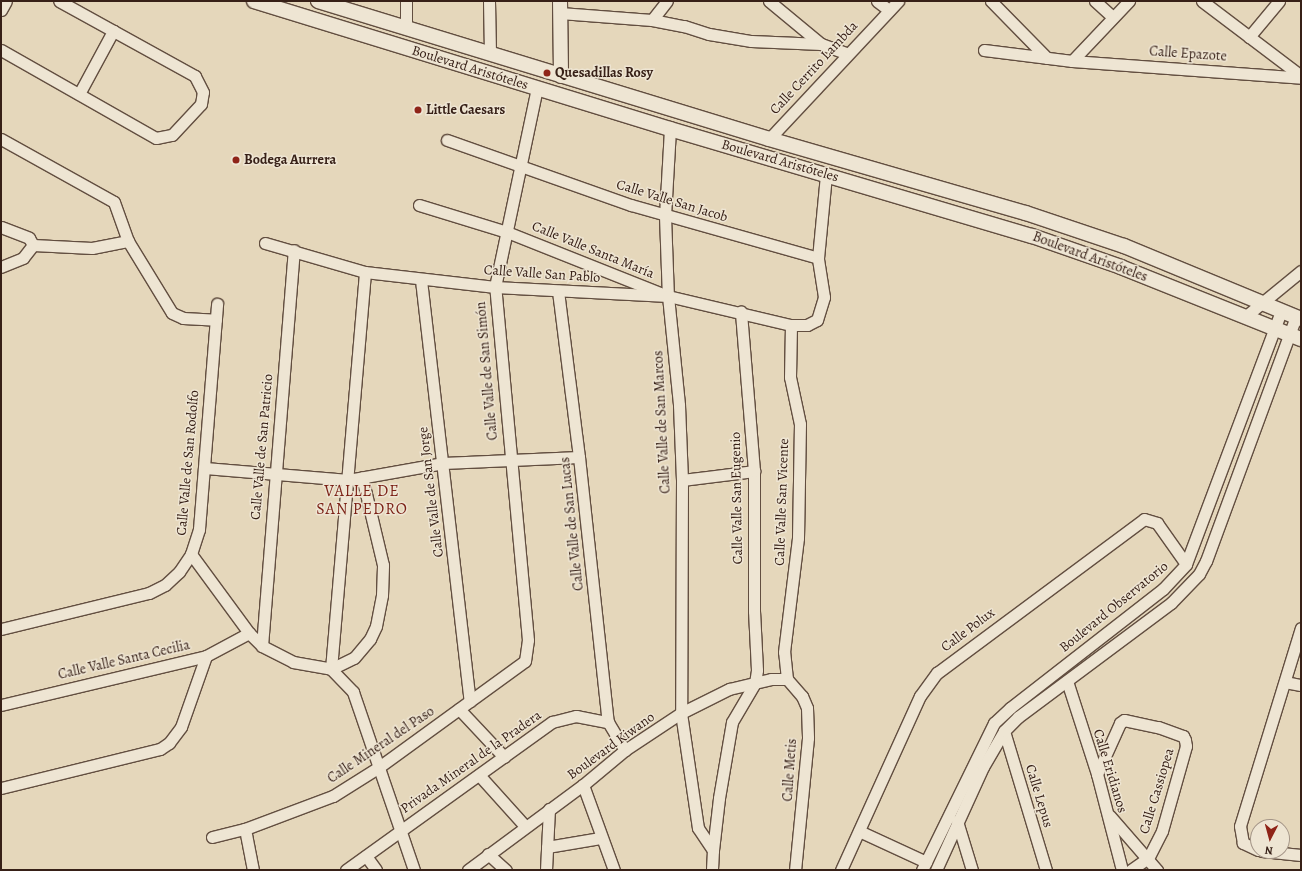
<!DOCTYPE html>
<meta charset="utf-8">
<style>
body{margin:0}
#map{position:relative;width:1302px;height:871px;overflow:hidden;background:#e5d7bb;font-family:Alegreya,serif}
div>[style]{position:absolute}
.roads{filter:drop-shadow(1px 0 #624e40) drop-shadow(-1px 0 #624e40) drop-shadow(0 1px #624e40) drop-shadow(0 -1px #624e40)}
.minor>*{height:11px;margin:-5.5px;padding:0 5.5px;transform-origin:5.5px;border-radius:5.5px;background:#eee5d3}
.tertiary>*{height:14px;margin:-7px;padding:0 7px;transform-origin:7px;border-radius:7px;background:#eee5d3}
.dots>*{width:11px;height:11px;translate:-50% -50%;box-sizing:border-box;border:2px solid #eee5d3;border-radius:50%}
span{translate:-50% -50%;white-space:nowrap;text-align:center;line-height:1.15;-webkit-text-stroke:3px #eee5d3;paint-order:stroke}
.street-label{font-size:14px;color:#372017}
.poi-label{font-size:14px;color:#372017;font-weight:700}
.left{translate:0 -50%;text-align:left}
.quarter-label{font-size:16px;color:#7a1f14;letter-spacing:1px}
.frame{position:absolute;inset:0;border:2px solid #372017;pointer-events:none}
.north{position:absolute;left:1250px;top:819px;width:40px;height:40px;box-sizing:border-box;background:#eee5d3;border:1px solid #a59688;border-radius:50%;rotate:186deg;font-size:11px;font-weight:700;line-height:16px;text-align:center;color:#372017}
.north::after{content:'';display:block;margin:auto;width:14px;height:18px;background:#8f2418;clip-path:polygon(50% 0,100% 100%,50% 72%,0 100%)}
</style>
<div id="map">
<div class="roads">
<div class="minor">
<div style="left:489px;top:1px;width:53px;rotate:88.9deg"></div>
<div style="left:769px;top:1px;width:67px;rotate:39.6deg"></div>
<div style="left:877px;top:1px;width:15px;rotate:37deg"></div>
<div style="left:991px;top:1px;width:80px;rotate:45.5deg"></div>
<div style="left:1095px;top:1px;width:24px;rotate:42deg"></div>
<div style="left:1202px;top:1px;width:124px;rotate:37.1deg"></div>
<div style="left:1px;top:10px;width:10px;rotate:-61deg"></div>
<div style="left:560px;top:13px;width:92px;rotate:4.4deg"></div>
<div style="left:652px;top:20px;width:33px;rotate:11deg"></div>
<div style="left:684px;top:26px;width:26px;rotate:18deg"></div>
<div style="left:709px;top:34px;width:43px;rotate:9.5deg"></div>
<div style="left:751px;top:41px;width:70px;rotate:2.5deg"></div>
<div style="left:821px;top:44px;width:27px;rotate:20deg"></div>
<div style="left:652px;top:20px;width:24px;rotate:-52deg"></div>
<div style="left:406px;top:28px;width:27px;rotate:-90deg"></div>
<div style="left:1249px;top:37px;width:47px;rotate:-50.2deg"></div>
<div style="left:1px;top:50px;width:178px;rotate:29.6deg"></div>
<div style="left:156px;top:138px;width:16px;rotate:-11deg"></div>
<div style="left:172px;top:135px;width:42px;rotate:-46.9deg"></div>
<div style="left:201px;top:104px;width:12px;rotate:-81deg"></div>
<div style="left:203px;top:92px;width:18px;rotate:-117deg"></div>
<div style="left:195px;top:76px;width:155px;rotate:-151.1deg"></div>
<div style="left:984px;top:50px;width:89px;rotate:7.1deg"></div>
<div style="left:1072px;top:61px;width:230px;rotate:4.2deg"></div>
<div style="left:1072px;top:61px;width:83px;rotate:-46.5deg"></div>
<div style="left:79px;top:94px;width:72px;rotate:-61.6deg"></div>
<div style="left:670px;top:129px;width:87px;rotate:93.3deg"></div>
<div style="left:665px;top:216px;width:80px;rotate:87.9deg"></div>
<div style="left:668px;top:296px;width:110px;rotate:84.2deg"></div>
<div style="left:679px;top:405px;width:75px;rotate:87.7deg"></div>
<div style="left:682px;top:480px;width:233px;rotate:90.2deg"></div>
<div style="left:681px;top:713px;width:116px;rotate:81.6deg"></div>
<div style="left:698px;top:828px;width:27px;rotate:56deg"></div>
<div style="left:713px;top:850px;width:20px;rotate:93deg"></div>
<div style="left:1px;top:139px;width:129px;rotate:29.1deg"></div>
<div style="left:114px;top:202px;width:41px;rotate:70.3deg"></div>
<div style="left:128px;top:241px;width:84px;rotate:58.6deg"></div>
<div style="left:172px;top:313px;width:12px;rotate:24deg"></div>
<div style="left:183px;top:318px;width:33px;rotate:3deg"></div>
<div style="left:769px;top:139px;width:189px;rotate:-46.9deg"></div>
<div style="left:447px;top:140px;width:195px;rotate:19.5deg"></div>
<div style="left:631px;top:205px;width:194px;rotate:15.8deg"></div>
<div style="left:419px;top:205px;width:92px;rotate:17.1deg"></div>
<div style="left:507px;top:232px;width:165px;rotate:21.7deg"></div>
<div style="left:1px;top:227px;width:30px;rotate:21deg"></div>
<div style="left:29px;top:238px;width:8px;rotate:60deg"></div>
<div style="left:33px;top:245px;width:16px;rotate:128deg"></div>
<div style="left:23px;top:258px;width:24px;rotate:158deg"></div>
<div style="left:265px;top:243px;width:104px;rotate:16.2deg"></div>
<div style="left:365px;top:272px;width:131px;rotate:6.6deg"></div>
<div style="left:495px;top:287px;width:173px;rotate:3deg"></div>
<div style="left:668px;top:296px;width:126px;rotate:13.3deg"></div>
<div style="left:791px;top:325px;width:16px"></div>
<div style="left:807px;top:325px;width:11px;rotate:-27deg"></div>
<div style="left:817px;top:320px;width:24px;rotate:-73deg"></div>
<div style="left:824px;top:297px;width:39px;rotate:-99deg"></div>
<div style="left:818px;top:258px;width:83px;rotate:-84.5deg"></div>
<div style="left:33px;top:245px;width:59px;rotate:2.9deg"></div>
<div style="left:92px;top:248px;width:37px;rotate:-11deg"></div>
<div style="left:421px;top:280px;width:424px;rotate:83.4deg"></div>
<div style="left:558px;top:291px;width:167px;rotate:82.8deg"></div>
<div style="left:579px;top:457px;width:267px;rotate:83.8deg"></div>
<div style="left:608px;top:722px;width:33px;rotate:59deg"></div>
<div style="left:1246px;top:316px;width:71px;rotate:-39.3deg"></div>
<div style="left:205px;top:468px;width:144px;rotate:4.8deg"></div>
<div style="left:348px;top:480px;width:97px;rotate:-10.1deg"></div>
<div style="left:443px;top:463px;width:136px;rotate:-2.5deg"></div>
<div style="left:682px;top:480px;width:73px;rotate:-7.1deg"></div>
<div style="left:191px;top:554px;width:98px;rotate:53.7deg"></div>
<div style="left:249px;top:633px;width:18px;rotate:45deg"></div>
<div style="left:262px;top:646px;width:35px;rotate:27deg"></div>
<div style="left:293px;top:662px;width:39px;rotate:10deg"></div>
<div style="left:331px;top:669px;width:25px;rotate:-26deg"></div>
<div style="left:354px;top:658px;width:25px;rotate:-50deg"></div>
<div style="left:370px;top:639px;width:14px;rotate:-65deg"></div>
<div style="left:376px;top:626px;width:32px;rotate:-79deg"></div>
<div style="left:382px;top:595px;width:30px;rotate:-88deg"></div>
<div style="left:383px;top:565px;width:90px;rotate:-103.4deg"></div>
<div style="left:1px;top:629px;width:152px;rotate:-13.7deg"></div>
<div style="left:149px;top:593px;width:18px;rotate:-27deg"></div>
<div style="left:165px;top:585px;width:19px;rotate:-43deg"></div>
<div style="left:179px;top:572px;width:22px;rotate:-56deg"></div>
<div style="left:191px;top:554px;width:26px;rotate:-72deg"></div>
<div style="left:199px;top:529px;width:226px;rotate:-85.4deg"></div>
<div style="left:262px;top:646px;width:397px;rotate:-85.4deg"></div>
<div style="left:331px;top:669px;width:398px;rotate:-85.1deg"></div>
<div style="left:331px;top:669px;width:32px;rotate:46deg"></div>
<div style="left:353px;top:692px;width:188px;rotate:71.1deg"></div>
<div style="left:787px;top:679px;width:27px;rotate:-96deg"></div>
<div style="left:784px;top:652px;width:115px;rotate:-83deg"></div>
<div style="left:798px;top:538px;width:114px;rotate:-89deg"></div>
<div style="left:800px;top:424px;width:48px;rotate:-102deg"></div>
<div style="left:790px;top:377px;width:52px;rotate:-88.9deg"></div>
<div style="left:787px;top:679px;width:23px;rotate:49deg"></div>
<div style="left:802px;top:696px;width:13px;rotate:67deg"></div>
<div style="left:807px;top:708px;width:30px;rotate:88deg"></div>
<div style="left:808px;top:738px;width:133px;rotate:95.6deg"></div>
<div style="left:1067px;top:681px;width:98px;rotate:72.1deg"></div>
<div style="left:1097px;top:774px;width:99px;rotate:75.4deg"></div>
<div style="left:1285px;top:682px;width:16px;rotate:11deg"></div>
<div style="left:1px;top:705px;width:211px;rotate:-13.4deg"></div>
<div style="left:206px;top:656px;width:49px;rotate:-28.1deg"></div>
<div style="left:459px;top:709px;width:66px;rotate:46.8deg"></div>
<div style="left:1004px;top:731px;width:145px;rotate:73.2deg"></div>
<div style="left:1097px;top:774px;width:56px;rotate:-65.7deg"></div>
<div style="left:1120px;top:723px;width:5px;rotate:-37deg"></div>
<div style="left:1124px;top:720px;width:35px;rotate:12deg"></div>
<div style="left:1158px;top:727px;width:27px;rotate:20deg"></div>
<div style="left:1183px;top:736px;width:4px;rotate:63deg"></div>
<div style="left:1185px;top:740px;width:6px;rotate:81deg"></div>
<div style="left:1186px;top:746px;width:88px;rotate:105.8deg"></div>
<div style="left:1162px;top:831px;width:30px;rotate:117deg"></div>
<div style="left:1148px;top:858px;width:21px;rotate:145deg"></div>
<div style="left:479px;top:775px;width:69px;rotate:48deg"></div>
<div style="left:583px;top:785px;width:90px;rotate:70deg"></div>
<div style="left:1px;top:788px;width:164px;rotate:-13.8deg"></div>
<div style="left:160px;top:749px;width:11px;rotate:-34deg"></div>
<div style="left:169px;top:743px;width:20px;rotate:-53deg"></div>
<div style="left:181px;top:727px;width:75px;rotate:-70.6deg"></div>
<div style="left:1110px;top:816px;width:72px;rotate:49deg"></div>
<div style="left:957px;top:821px;width:51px;rotate:73deg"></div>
<div style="left:245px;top:829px;width:42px;rotate:79deg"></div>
<div style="left:859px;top:831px;width:74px;rotate:24.8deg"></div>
<div style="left:212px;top:837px;width:34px;rotate:-14deg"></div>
<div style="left:245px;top:829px;width:94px;rotate:-20.6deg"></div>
<div style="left:333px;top:796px;width:54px;rotate:-32.2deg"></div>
<div style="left:379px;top:767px;width:180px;rotate:-36deg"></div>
<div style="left:525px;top:661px;width:21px;rotate:-82deg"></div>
<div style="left:528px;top:640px;width:355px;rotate:-95.3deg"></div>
<div style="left:495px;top:287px;width:203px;rotate:-78.1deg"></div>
<div style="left:547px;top:847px;width:54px;rotate:-9.6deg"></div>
<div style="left:713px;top:850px;width:52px;rotate:-83.4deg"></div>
<div style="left:719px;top:798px;width:77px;rotate:-80.3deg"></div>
<div style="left:732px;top:722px;width:45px;rotate:-59.5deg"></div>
<div style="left:755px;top:683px;width:13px;rotate:-81deg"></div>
<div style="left:757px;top:670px;width:59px;rotate:-92.9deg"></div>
<div style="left:754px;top:611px;width:140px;rotate:-90deg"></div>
<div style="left:754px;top:471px;width:160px;rotate:-94.7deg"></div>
<div style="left:1258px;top:850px;width:17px;rotate:-155deg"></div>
<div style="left:1243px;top:843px;width:17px;rotate:-100deg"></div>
<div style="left:1240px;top:826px;width:207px;rotate:-72.9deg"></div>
<div style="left:1262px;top:851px;width:39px;rotate:6deg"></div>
<div style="left:488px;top:854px;width:24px;rotate:42deg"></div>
<div style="left:366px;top:856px;width:17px;rotate:54deg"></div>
<div style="left:346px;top:870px;width:254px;rotate:-35.7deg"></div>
<div style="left:552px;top:722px;width:25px;rotate:-14deg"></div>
<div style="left:576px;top:716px;width:33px;rotate:11deg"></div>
<div style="left:468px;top:870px;width:143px;rotate:-36.5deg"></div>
<div style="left:583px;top:785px;width:55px;rotate:-39.8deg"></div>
<div style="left:625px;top:750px;width:67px;rotate:-33.5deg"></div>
<div style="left:681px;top:713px;width:54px;rotate:-26.6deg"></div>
<div style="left:729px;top:689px;width:43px;rotate:-13.4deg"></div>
<div style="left:771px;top:679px;width:16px"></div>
<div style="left:546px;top:870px;width:61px;rotate:-87.2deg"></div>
<div style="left:841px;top:870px;width:191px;rotate:-65.6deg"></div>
<div style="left:920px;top:696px;width:29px;rotate:-54deg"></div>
<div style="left:937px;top:673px;width:258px;rotate:-36.6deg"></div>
<div style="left:1144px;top:519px;width:14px;rotate:17deg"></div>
<div style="left:1157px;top:523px;width:50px;rotate:54.7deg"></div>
<div style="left:922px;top:870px;width:164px;rotate:-63.9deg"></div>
<div style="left:994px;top:723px;width:22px;rotate:-43deg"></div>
<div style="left:1010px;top:708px;width:194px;rotate:-37.9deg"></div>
<div style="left:1163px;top:589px;width:34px;rotate:-47deg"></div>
<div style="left:1186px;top:564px;width:270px;rotate:-69.4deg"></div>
<div style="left:936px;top:870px;width:113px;rotate:-65.5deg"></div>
<div style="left:983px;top:767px;width:42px;rotate:-59.7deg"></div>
<div style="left:1004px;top:731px;width:20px;rotate:-45deg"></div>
<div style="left:1018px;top:717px;width:191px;rotate:-36.7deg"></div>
<div style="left:1171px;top:603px;width:40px;rotate:-46deg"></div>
<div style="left:1199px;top:574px;width:15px;rotate:-62deg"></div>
<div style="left:1206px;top:561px;width:260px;rotate:-69.8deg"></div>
</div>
<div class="tertiary">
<div style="left:254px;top:1px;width:435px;rotate:17.1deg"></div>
<div style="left:670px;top:129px;width:377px;rotate:16.5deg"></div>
<div style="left:1032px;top:236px;width:94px;rotate:19.2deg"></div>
<div style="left:1121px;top:267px;width:194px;rotate:21.8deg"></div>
<div style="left:318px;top:1px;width:472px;rotate:17deg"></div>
<div style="left:769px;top:139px;width:267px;rotate:16.1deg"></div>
<div style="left:1026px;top:213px;width:103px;rotate:18.6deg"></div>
<div style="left:1124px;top:246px;width:191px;rotate:22.4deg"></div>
<div style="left:560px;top:1px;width:75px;rotate:89.2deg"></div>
</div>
</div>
<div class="dots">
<div style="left:547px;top:73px;background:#8f2418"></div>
<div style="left:418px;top:110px;background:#8f2418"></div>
<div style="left:236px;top:160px;background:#8f2418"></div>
</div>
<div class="street-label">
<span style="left:1188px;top:54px;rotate:4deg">Calle Epazote</span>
<span style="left:470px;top:68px;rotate:17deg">Boulevard Aristóteles</span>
<span style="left:814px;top:68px;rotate:-47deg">Calle Cerrito Lambda</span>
<span style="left:780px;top:161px;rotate:16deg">Boulevard Aristóteles</span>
<span style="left:672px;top:201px;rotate:17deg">Calle Valle San Jacob</span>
<span style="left:593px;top:250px;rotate:22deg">Calle Valle Santa María</span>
<span style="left:1090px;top:257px;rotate:20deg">Boulevard Aristóteles</span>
<span style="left:542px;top:274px;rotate:4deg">Calle Valle San Pablo</span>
<span style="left:487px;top:371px;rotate:-95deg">Calle Valle de San Simón</span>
<span style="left:662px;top:422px;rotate:-93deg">Calle Valle de San Marcos</span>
<span style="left:262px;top:447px;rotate:-85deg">Calle Valle de San Patricio</span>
<span style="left:188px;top:463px;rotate:-85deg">Calle Valle de San Rodolfo</span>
<span style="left:431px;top:492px;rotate:-97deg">Calle Valle de San Jorge</span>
<span style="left:737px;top:498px;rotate:-91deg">Calle Valle San Eugenio</span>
<span style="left:782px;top:502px;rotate:-88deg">Calle Valle San Vicente</span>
<span style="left:572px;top:524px;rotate:-96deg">Calle Valle de San Lucas</span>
<span style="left:1114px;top:607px;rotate:-39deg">Boulevard Observatorio</span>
<span style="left:968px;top:630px;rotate:-37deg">Calle Polux</span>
<span style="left:124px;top:660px;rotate:-13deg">Calle Valle Santa Cecilia</span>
<span style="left:381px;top:745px;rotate:-34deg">Calle Mineral del Paso</span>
<span style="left:611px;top:746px;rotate:-36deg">Boulevard Kiwano</span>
<span style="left:471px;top:762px;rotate:-35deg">Privada Mineral de la Pradera</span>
<span style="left:790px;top:770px;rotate:-86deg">Calle Metis</span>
<span style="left:1110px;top:771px;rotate:73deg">Calle Eridianos</span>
<span style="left:1157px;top:791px;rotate:-73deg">Calle Cassiopea</span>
<span style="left:1039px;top:796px;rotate:73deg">Calle Lepus</span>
</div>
<div class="poi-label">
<span class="left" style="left:555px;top:73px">Quesadillas Rosy</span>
<span class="left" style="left:426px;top:110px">Little Caesars</span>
<span class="left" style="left:244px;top:160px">Bodega Aurrera</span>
</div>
<div class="quarter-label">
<span style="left:362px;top:500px">VALLE DE<br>SAN PEDRO</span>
</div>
<div class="frame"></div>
<div class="north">N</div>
</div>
